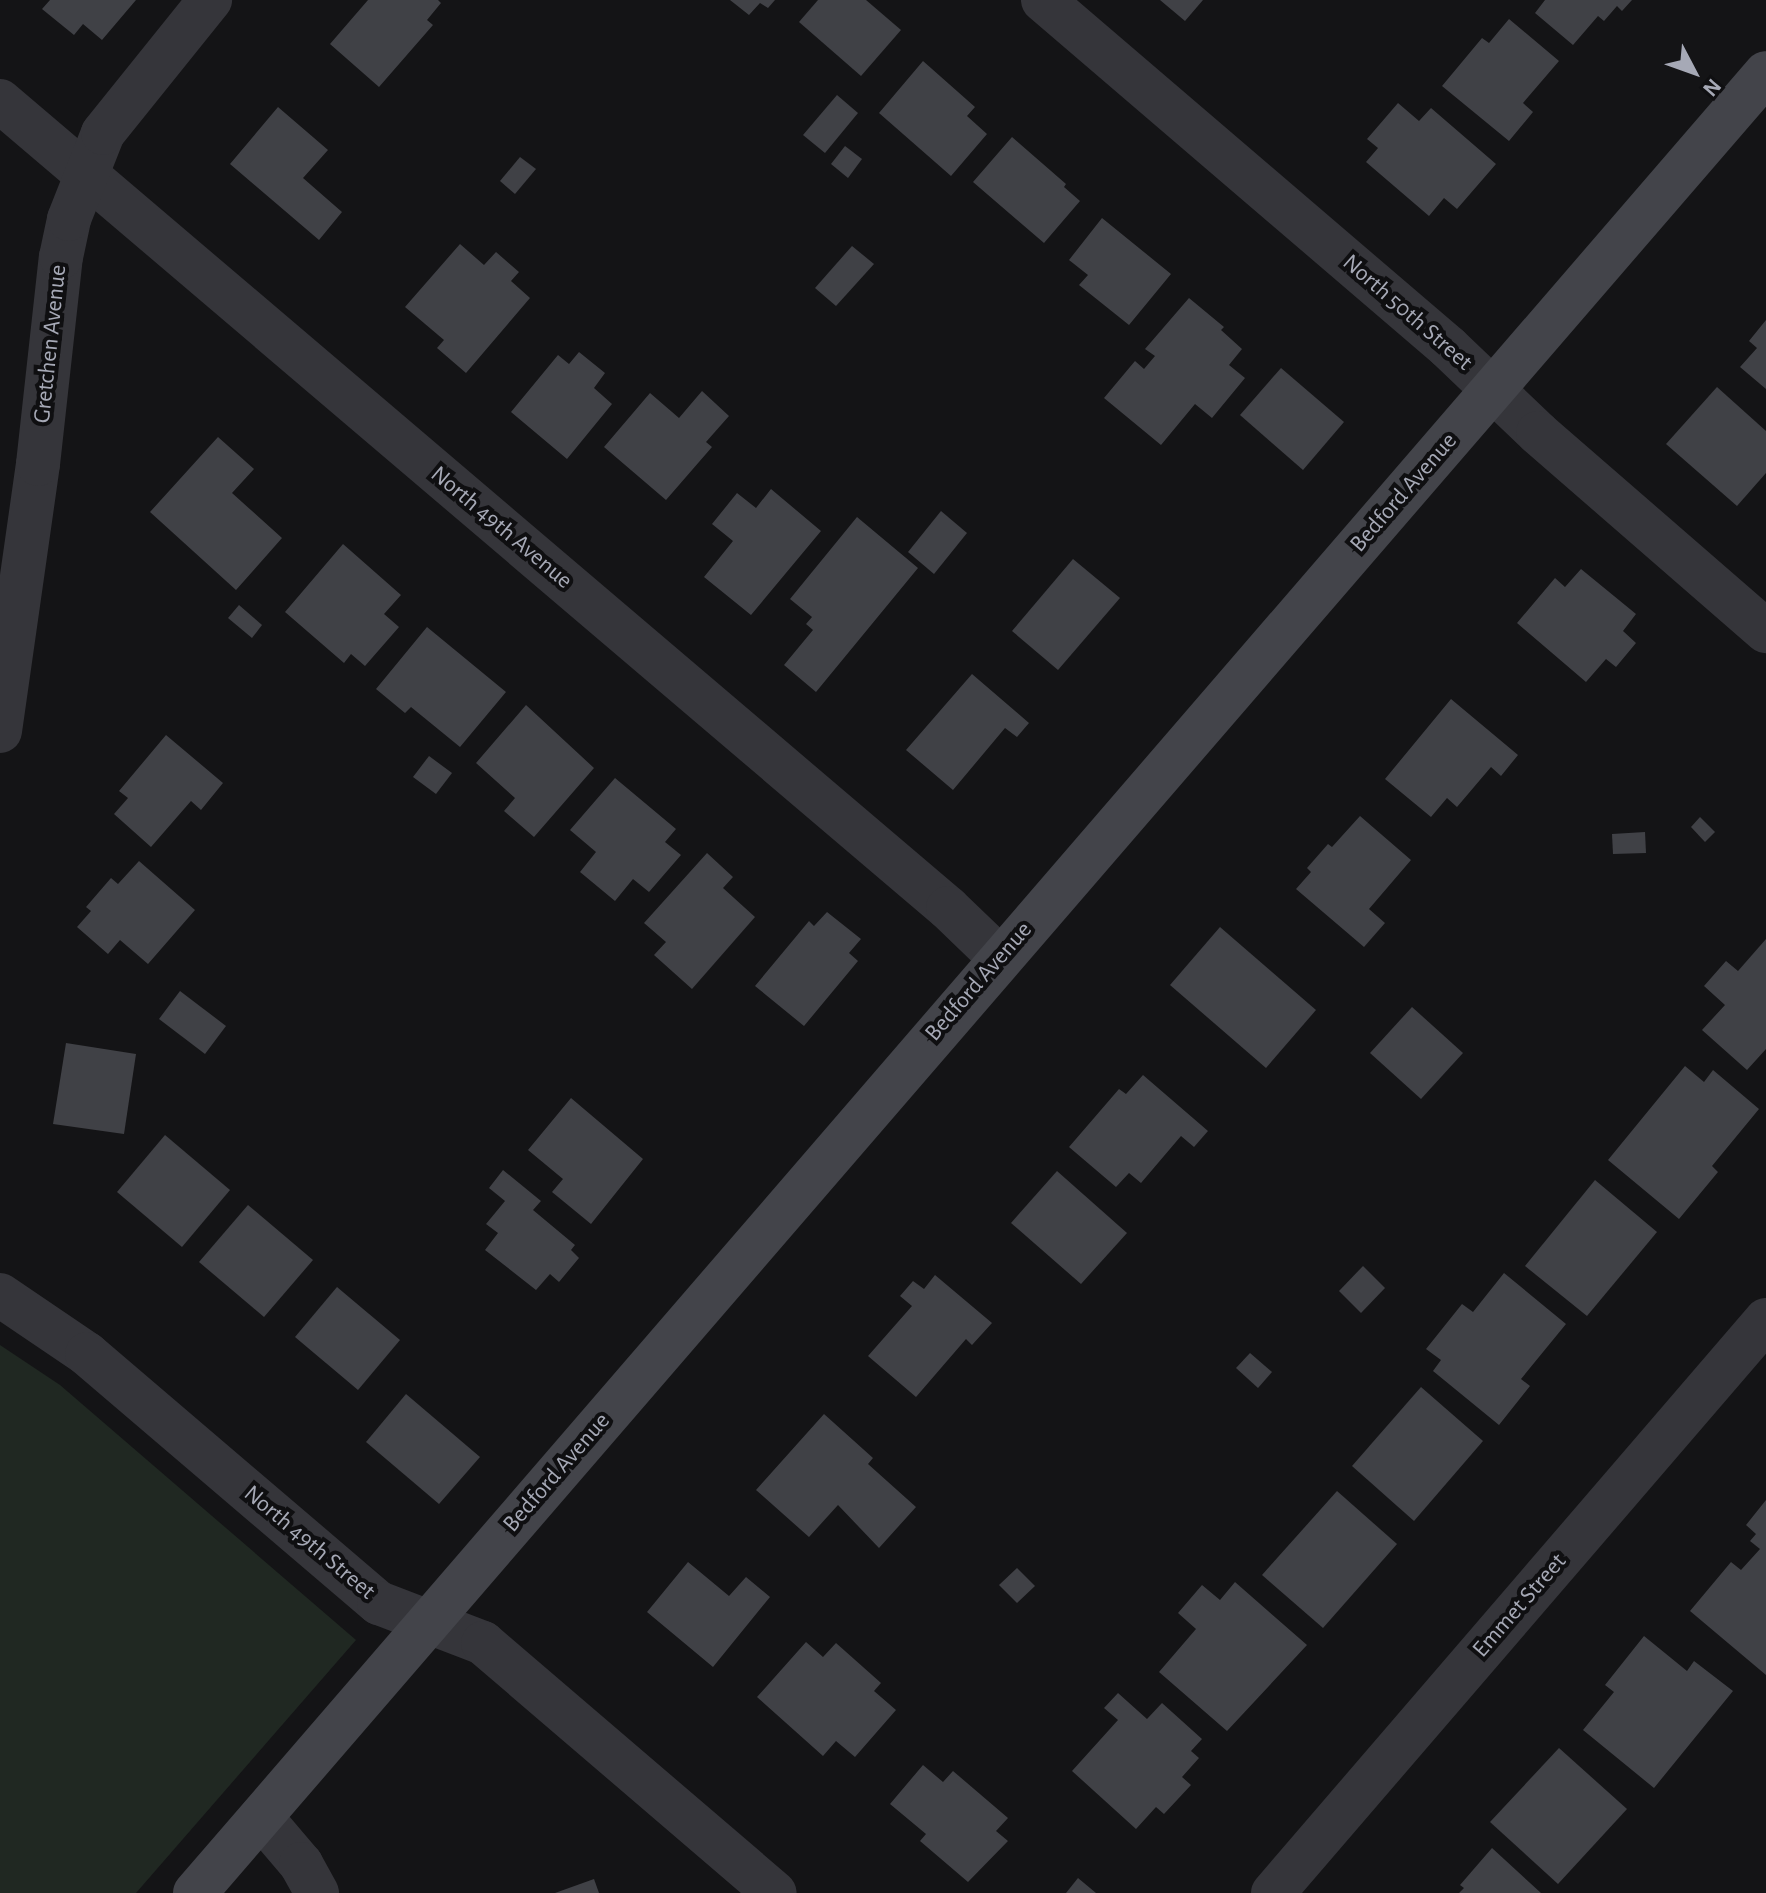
<!DOCTYPE html>
<style>
body{margin:0}
#map{position:relative;width:1766px;height:1893px;overflow:hidden;background:#141416;font-family:"Alegreya Sans",sans-serif}
div>[style]{position:absolute}
.green>*{inset:0;background:#202822}
.building>*{inset:0;background:#404146}
.street>*{height:44px;margin:-22px;padding:0 22px;transform-origin:22px;border-radius:22px;background:#35353a}
.secondary>*{height:44px;margin:-22px;padding:0 22px;transform-origin:22px;border-radius:22px;background:#43444a}
span{translate:-50% -50%;white-space:nowrap;text-align:center;line-height:1.15;-webkit-text-stroke:8px #0f0f11;paint-order:stroke}
.street-label{font-size:24px;color:#a6a9b6}
.north{position:absolute;left:1654px;top:32px;width:80px;height:80px;-webkit-text-stroke:6px #0f0f11;paint-order:stroke;rotate:131deg;font-size:22px;font-weight:700;line-height:32px;text-align:center;color:#a6a9b6}
.north::after{content:'';display:block;margin:auto;width:28px;height:36px;background:#a6a9b6;clip-path:polygon(50% 0,100% 100%,50% 72%,0 100%)}
</style>
<div id="map">
<div class="green">
<div style="clip-path:polygon(0 1345px,60px 1385px,356px 1640px,136px 1893px,0 1893px)"></div>
</div>
<div class="building">
<div style="clip-path:polygon(50px 0,136px 0,102px 40px,83px 24px,74px 35px,42px 9px)"></div>
<div style="clip-path:polygon(368px 0,438px 0,441px 3px,427px 20px,433px 25px,379px 87px,330px 44px)"></div>
<div style="clip-path:polygon(730px 0,775px 0,768px 8px,760px 3px,749px 15px)"></div>
<div style="clip-path:polygon(818px 0,866px 0,901px 30px,861px 76px,799px 22px)"></div>
<div style="clip-path:polygon(1160px 0,1203px 0,1185px 21px)"></div>
<div style="clip-path:polygon(1545px 0,1632px 0,1622px 11px,1617px 6px,1604px 21px,1598px 16px,1573px 45px,1535px 13px)"></div>
<div style="clip-path:polygon(1509px 19px,1559px 61px,1523px 103px,1533px 112px,1509px 141px,1442px 86px,1482px 38px,1489px 43px)"></div>
<div style="clip-path:polygon(923px 61px,975px 107px,967px 116px,987px 134px,951px 176px,879px 113px)"></div>
<div style="clip-path:polygon(837px 95px,858px 113px,825px 153px,803px 135px)"></div>
<div style="clip-path:polygon(1398px 103px,1419px 121px,1431px 108px,1496px 164px,1457px 209px,1444px 198px,1429px 216px,1366px 162px,1378px 148px,1367px 139px)"></div>
<div style="clip-path:polygon(278px 107px,328px 150px,303px 178px,342px 212px,319px 240px,230px 164px)"></div>
<div style="clip-path:polygon(1012px 137px,1066px 184px,1064px 187px,1080px 201px,1044px 243px,973px 182px)"></div>
<div style="clip-path:polygon(845px 146px,862px 159px,848px 178px,831px 164px)"></div>
<div style="clip-path:polygon(520px 157px,536px 169px,515px 194px,500px 181px)"></div>
<div style="clip-path:polygon(1102px 218px,1171px 274px,1129px 325px,1079px 285px,1088px 275px,1069px 260px)"></div>
<div style="clip-path:polygon(460px 244px,484px 265px,496px 252px,519px 272px,511px 281px,530px 298px,466px 373px,437px 348px,444px 340px,405px 307px)"></div>
<div style="clip-path:polygon(852px 246px,874px 264px,836px 306px,815px 288px)"></div>
<div style="clip-path:polygon(1189px 298px,1224px 327px,1221px 330px,1242px 349px,1229px 365px,1245px 378px,1212px 418px,1195px 404px,1161px 445px,1104px 398px,1135px 361px,1144px 369px,1155px 356px,1145px 349px)"></div>
<div style="clip-path:polygon(1766px 320px,1766px 389px,1740px 367px,1757px 348px,1749px 341px)"></div>
<div style="clip-path:polygon(579px 352px,605px 373px,594px 388px,612px 404px,567px 459px,511px 412px,558px 355px,569px 364px)"></div>
<div style="clip-path:polygon(1281px 368px,1344px 422px,1303px 470px,1240px 415px)"></div>
<div style="clip-path:polygon(1717px 387px,1766px 431px,1766px 473px,1737px 506px,1666px 444px)"></div>
<div style="clip-path:polygon(702px 391px,729px 416px,706px 442px,712px 447px,666px 500px,604px 447px,650px 393px,679px 418px)"></div>
<div style="clip-path:polygon(218px 437px,254px 469px,232px 493px,282px 538px,236px 590px,150px 512px)"></div>
<div style="clip-path:polygon(771px 489px,821px 531px,751px 615px,704px 577px,733px 541px,712px 524px,737px 493px,756px 508px)"></div>
<div style="clip-path:polygon(941px 511px,967px 533px,934px 574px,908px 552px)"></div>
<div style="clip-path:polygon(857px 517px,918px 568px,816px 692px,784px 665px,813px 630px,806px 624px,812px 617px,790px 599px)"></div>
<div style="clip-path:polygon(343px 544px,401px 595px,384px 614px,399px 627px,365px 666px,351px 654px,344px 663px,285px 612px)"></div>
<div style="clip-path:polygon(1073px 559px,1120px 598px,1058px 670px,1012px 631px)"></div>
<div style="clip-path:polygon(1581px 569px,1636px 614px,1623px 631px,1636px 643px,1616px 667px,1606px 659px,1586px 682px,1517px 623px,1555px 578px,1565px 587px)"></div>
<div style="clip-path:polygon(239px 605px,262px 625px,252px 638px,228px 618px)"></div>
<div style="clip-path:polygon(427px 627px,506px 692px,460px 747px,411px 707px,405px 713px,376px 689px)"></div>
<div style="clip-path:polygon(972px 674px,1029px 723px,1017px 737px,1005px 728px,953px 790px,906px 750px)"></div>
<div style="clip-path:polygon(1451px 699px,1518px 755px,1501px 776px,1491px 767px,1457px 807px,1447px 798px,1431px 817px,1385px 779px)"></div>
<div style="clip-path:polygon(526px 705px,594px 768px,534px 837px,504px 811px,515px 798px,476px 763px)"></div>
<div style="clip-path:polygon(166px 735px,223px 783px,201px 810px,191px 801px,151px 847px,114px 814px,128px 798px,119px 791px)"></div>
<div style="clip-path:polygon(429px 756px,452px 773px,436px 794px,413px 777px)"></div>
<div style="clip-path:polygon(615px 778px,676px 829px,665px 842px,681px 855px,649px 892px,633px 879px,615px 901px,580px 872px,596px 852px,570px 830px)"></div>
<div style="clip-path:polygon(1360px 816px,1411px 860px,1369px 909px,1385px 923px,1364px 947px,1296px 889px,1311px 872px,1307px 868px,1328px 844px,1332px 847px)"></div>
<div style="clip-path:polygon(1700px 817px,1715px 832px,1705px 842px,1691px 827px)"></div>
<div style="clip-path:polygon(1645px 832px,1646px 853px,1613px 854px,1612px 834px)"></div>
<div style="clip-path:polygon(707px 853px,733px 877px,723px 888px,755px 917px,692px 989px,654px 955px,666px 942px,644px 923px)"></div>
<div style="clip-path:polygon(139px 861px,195px 910px,148px 964px,120px 940px,108px 954px,77px 927px,91px 911px,86px 907px,111px 878px,118px 884px)"></div>
<div style="clip-path:polygon(827px 912px,861px 939px,849px 953px,858px 961px,804px 1026px,755px 986px,809px 921px,814px 926px)"></div>
<div style="clip-path:polygon(1220px 927px,1316px 1010px,1266px 1068px,1170px 985px)"></div>
<div style="clip-path:polygon(1766px 939px,1766px 1049px,1747px 1070px,1702px 1030px,1725px 1005px,1704px 986px,1726px 961px,1738px 971px)"></div>
<div style="clip-path:polygon(180px 991px,226px 1026px,205px 1054px,159px 1019px)"></div>
<div style="clip-path:polygon(1412px 1007px,1463px 1053px,1421px 1099px,1370px 1053px)"></div>
<div style="clip-path:polygon(66px 1043px,136px 1054px,124px 1134px,53px 1124px)"></div>
<div style="clip-path:polygon(1685px 1066px,1704px 1082px,1713px 1070px,1759px 1109px,1712px 1166px,1718px 1172px,1679px 1219px,1608px 1160px)"></div>
<div style="clip-path:polygon(1143px 1075px,1208px 1131px,1194px 1147px,1181px 1136px,1141px 1183px,1129px 1173px,1116px 1187px,1069px 1147px,1119px 1089px,1126px 1094px)"></div>
<div style="clip-path:polygon(571px 1098px,643px 1159px,591px 1224px,552px 1192px,563px 1179px,528px 1150px)"></div>
<div style="clip-path:polygon(165px 1135px,230px 1190px,182px 1247px,117px 1192px)"></div>
<div style="clip-path:polygon(503px 1170px,541px 1201px,533px 1210px,575px 1245px,571px 1250px,579px 1258px,559px 1282px,550px 1274px,536px 1290px,485px 1250px,498px 1233px,486px 1224px,505px 1201px,489px 1188px)"></div>
<div style="clip-path:polygon(1057px 1171px,1127px 1233px,1081px 1284px,1011px 1223px)"></div>
<div style="clip-path:polygon(1595px 1180px,1657px 1232px,1587px 1316px,1525px 1266px)"></div>
<div style="clip-path:polygon(248px 1205px,313px 1260px,264px 1317px,199px 1262px)"></div>
<div style="clip-path:polygon(1363px 1266px,1385px 1288px,1361px 1313px,1339px 1291px)"></div>
<div style="clip-path:polygon(1504px 1273px,1566px 1324px,1521px 1379px,1530px 1386px,1499px 1425px,1433px 1371px,1441px 1360px,1426px 1349px,1462px 1304px,1473px 1312px)"></div>
<div style="clip-path:polygon(935px 1275px,992px 1323px,972px 1345px,966px 1339px,916px 1397px,868px 1356px,912px 1306px,900px 1296px,913px 1281px,924px 1289px)"></div>
<div style="clip-path:polygon(337px 1287px,400px 1340px,358px 1390px,295px 1337px)"></div>
<div style="clip-path:polygon(1250px 1353px,1272px 1372px,1258px 1388px,1236px 1368px)"></div>
<div style="clip-path:polygon(1421px 1387px,1483px 1441px,1414px 1521px,1352px 1466px)"></div>
<div style="clip-path:polygon(406px 1394px,480px 1457px,439px 1504px,366px 1442px)"></div>
<div style="clip-path:polygon(824px 1414px,873px 1458px,868px 1464px,916px 1507px,879px 1548px,838px 1505px,809px 1537px,756px 1490px)"></div>
<div style="clip-path:polygon(1337px 1491px,1397px 1544px,1323px 1628px,1262px 1575px)"></div>
<div style="clip-path:polygon(1766px 1500px,1766px 1675px,1690px 1611px,1731px 1562px,1741px 1570px,1760px 1549px,1750px 1541px,1756px 1534px,1746px 1525px)"></div>
<div style="clip-path:polygon(688px 1562px,729px 1596px,746px 1577px,770px 1597px,713px 1667px,647px 1612px)"></div>
<div style="clip-path:polygon(1017px 1568px,1035px 1586px,1017px 1603px,999px 1585px)"></div>
<div style="clip-path:polygon(1235px 1582px,1307px 1645px,1227px 1731px,1159px 1672px,1196px 1629px,1178px 1613px,1202px 1585px,1220px 1600px)"></div>
<div style="clip-path:polygon(1644px 1636px,1687px 1671px,1694px 1661px,1733px 1691px,1654px 1788px,1583px 1730px,1614px 1692px,1605px 1685px)"></div>
<div style="clip-path:polygon(806px 1642px,823px 1657px,836px 1643px,881px 1683px,874px 1691px,896px 1710px,855px 1757px,836px 1741px,823px 1756px,757px 1697px)"></div>
<div style="clip-path:polygon(1118px 1693px,1147px 1719px,1162px 1703px,1202px 1739px,1191px 1751px,1199px 1758px,1182px 1777px,1191px 1785px,1164px 1814px,1156px 1807px,1136px 1829px,1072px 1771px,1118px 1720px,1104px 1708px)"></div>
<div style="clip-path:polygon(1559px 1748px,1627px 1809px,1558px 1884px,1490px 1822px)"></div>
<div style="clip-path:polygon(923px 1765px,943px 1782px,953px 1771px,1008px 1818px,996px 1831px,1008px 1841px,968px 1882px,920px 1841px,926px 1834px,890px 1804px)"></div>
<div style="clip-path:polygon(1492px 1848px,1541px 1893px,1459px 1893px,1464px 1888px,1460px 1885px)"></div>
<div style="clip-path:polygon(1078px 1878px,1096px 1893px,1066px 1893px)"></div>
<div style="clip-path:polygon(594px 1879px,599px 1893px,555px 1893px)"></div>
</div>
<div class="street">
<div style="left:1043px;top:0;width:533px;rotate:40.59deg"></div>
<div style="left:1448px;top:347px;width:124px;rotate:43.7deg"></div>
<div style="left:1538px;top:433px;width:302px;rotate:41deg"></div>
<div style="left:0;top:101px;width:1245px;rotate:40.41deg"></div>
<div style="left:948px;top:908px;width:72px;rotate:43.9deg"></div>
<div style="left:0;top:731px;width:270px;rotate:-81.9deg"></div>
<div style="left:38px;top:464px;width:208px;rotate:-83.7deg"></div>
<div style="left:61px;top:257px;width:39px;rotate:-78deg"></div>
<div style="left:69px;top:219px;width:92px;rotate:-68.4deg"></div>
<div style="left:103px;top:133px;width:171px;rotate:-51.2deg"></div>
<div style="left:0;top:1295px;width:105px;rotate:34.1deg"></div>
<div style="left:87px;top:1354px;width:384px;rotate:40.5deg"></div>
<div style="left:379px;top:1603px;width:111px;rotate:21deg"></div>
<div style="left:483px;top:1643px;width:384px;rotate:40.6deg"></div>
<div style="left:261px;top:1817px;width:62px;rotate:49.6deg"></div>
<div style="left:301px;top:1864px;width:33px;rotate:61deg"></div>
<div style="left:1273px;top:1893px;width:756px;rotate:-49.29deg"></div>
</div>
<div class="secondary">
<div style="left:195px;top:1893px;width:2404px;rotate:-49.2deg"></div>
</div>
<div class="street-label">
<span style="left:1407px;top:313px;rotate:41deg">North 50th Street</span>
<span style="left:51px;top:344px;rotate:-84deg">Gretchen Avenue</span>
<span style="left:1404px;top:493px;rotate:-49deg">Bedford Avenue</span>
<span style="left:501px;top:528px;rotate:40deg">North 49th Avenue</span>
<span style="left:979px;top:982px;rotate:-49deg">Bedford Avenue</span>
<span style="left:557px;top:1473px;rotate:-49deg">Bedford Avenue</span>
<span style="left:309px;top:1543px;rotate:40deg">North 49th Street</span>
<span style="left:1520px;top:1606px;rotate:-49deg">Emmet Street</span>
</div>
<div class="north">N</div>
</div>
